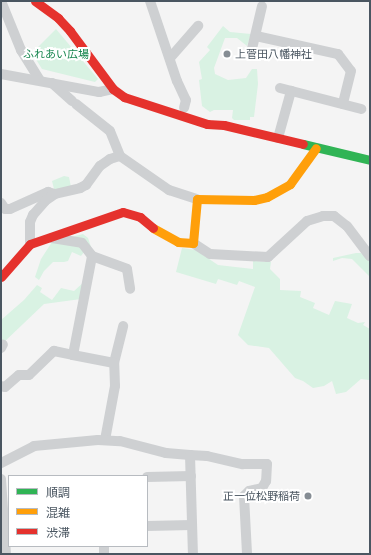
<!DOCTYPE html>
<meta charset="utf-8">
<style>
body{margin:0}
#map{position:relative;width:371px;height:555px;overflow:hidden;background:#f4f4f4;font-family:Helvetica,"Noto Sans JP",sans-serif}
div>[style]{position:absolute}
.green>*{inset:0;background:#d9f2e3}
.street>*{height:10px;margin:-5px;padding:0 5px;transform-origin:5px;border-radius:5px;background:#ced0d2}
.fast>*{height:9px;margin:-4.5px;padding:0 4.5px;transform-origin:4.5px;border-radius:4.5px;background:#30b455}
.slow>*{height:9px;margin:-4.5px;padding:0 4.5px;transform-origin:4.5px;border-radius:4.5px;background:#ff9f0a}
.jam>*{height:9px;margin:-4.5px;padding:0 4.5px;transform-origin:4.5px;border-radius:4.5px;background:#e5322d}
.dots>*{width:11px;height:11px;translate:-50% -50%;box-sizing:border-box;border:2px solid #fff;border-radius:50%}
span{translate:-50% -50%;white-space:nowrap;text-align:center;line-height:1.15;-webkit-text-stroke:4px #fff;paint-order:stroke}
.park-label{font-size:11px;color:#17864f}
.poi-label{font-size:11px;color:#4a5661}
.left{translate:0 -50%;text-align:left}
.right{translate:-100% -50%;text-align:right}
.frame{position:absolute;inset:0;border:2px solid #4a5661;pointer-events:none}
.legend{position:absolute;left:8px;top:475px;width:140px;height:72px;box-sizing:border-box;background:#fff;border:1px solid #b7bbc0;margin:0;padding:5px 7px;list-style:none;font-size:12px;color:#4a5661}
.legend li{display:flex;align-items:center;gap:8px;height:20px}
.legend b{width:20px;border:1px solid #b7bbc0}
</style>
<div id="map">
<div class="green">
<div style="clip-path:polygon(223px 26px,230px 32px,251px 34px,247px 46px,237px 38px,225px 38px,214px 68px,215px 74px,228px 80px,246px 78px,252px 69px,257px 69px,258px 84px,254px 117px,250px 117px,250px 120px,234px 120px,232px 118px,233px 110px,214px 110px,210px 112px,202px 106px,199px 80px,202px 79px,199px 62px,210px 50px,207px 47px)"></div>
<div style="clip-path:polygon(56px 29px,98px 79px,95px 82px,42px 69px,32px 53px)"></div>
<div style="clip-path:polygon(64px 176px,69px 177px,71px 187px,57px 191px,54px 189px,52px 181px)"></div>
<div style="clip-path:polygon(83px 234px,88px 238px,92px 250px,84px 252px,81px 256px,72px 252px,68px 261px,64px 262px,53px 262px,44px 271px,39px 280px,35px 277px,41px 259px,52px 242px)"></div>
<div style="clip-path:polygon(182px 248px,196px 250px,218px 265px,253px 269px,253px 261px,271px 262px,270px 269px,280px 279px,280px 290px,301px 291px,300px 297px,315px 303px,313px 308px,329px 315px,335px 301px,352px 304px,347px 318px,358px 323px,365px 322px,363px 325px,370px 329px,370px 383px,369px 380px,361px 379px,346px 392px,336px 394px,332px 381px,324px 386px,313px 388px,303px 381px,295px 378px,269px 348px,248px 345px,238px 335px,255px 287px,239px 281px,237px 285px,218px 279px,216px 284px,176px 272px)"></div>
<div style="clip-path:polygon(356px 253px,361px 253px,370px 262px,370px 277px,352px 259px,342px 258px,333px 261px,333px 258px)"></div>
<div style="clip-path:polygon(85px 281px,81px 299px,44px 304px,1px 345px,1px 320px,24px 300px,37px 285px,42px 288px,40px 292px,52px 300px,61px 288px,74px 291px)"></div>
</div>
<div class="street">
<div style="left:1px;top:1px;width:53px;rotate:67.8deg"></div>
<div style="left:21px;top:50px;width:36px;rotate:58deg"></div>
<div style="left:150px;top:1px;width:84px;rotate:71.4deg"></div>
<div style="left:177px;top:81px;width:21px;rotate:65deg"></div>
<div style="left:186px;top:100px;width:8px;rotate:104deg"></div>
<div style="left:256px;top:36px;width:84px;rotate:12.4deg"></div>
<div style="left:338px;top:54px;width:21px;rotate:53deg"></div>
<div style="left:351px;top:71px;width:34px;rotate:104deg"></div>
<div style="left:251px;top:53px;width:48px;rotate:-76.8deg"></div>
<div style="left:170px;top:58px;width:43px;rotate:-48.8deg"></div>
<div style="left:1px;top:74px;width:100px;rotate:10.4deg"></div>
<div style="left:99px;top:92px;width:14px;rotate:-12deg"></div>
<div style="left:52px;top:83px;width:27px;rotate:42deg"></div>
<div style="left:280px;top:88px;width:84px;rotate:14.5deg"></div>
<div style="left:76px;top:104px;width:43px;rotate:38.5deg"></div>
<div style="left:110px;top:131px;width:27px;rotate:68deg"></div>
<div style="left:278px;top:138px;width:49px;rotate:-74.5deg"></div>
<div style="left:1px;top:203px;width:7px;rotate:56deg"></div>
<div style="left:5px;top:209px;width:5px"></div>
<div style="left:10px;top:209px;width:42px;rotate:-24.1deg"></div>
<div style="left:48px;top:192px;width:6px;rotate:18deg"></div>
<div style="left:52px;top:238px;width:30px;rotate:9deg"></div>
<div style="left:82px;top:243px;width:16px;rotate:52deg"></div>
<div style="left:193px;top:243px;width:20px;rotate:33deg"></div>
<div style="left:210px;top:254px;width:58px;rotate:3deg"></div>
<div style="left:268px;top:257px;width:53px;rotate:-42.7deg"></div>
<div style="left:307px;top:221px;width:17px;rotate:-17deg"></div>
<div style="left:323px;top:216px;width:11px"></div>
<div style="left:334px;top:216px;width:16px;rotate:38deg"></div>
<div style="left:347px;top:226px;width:38px;rotate:53deg"></div>
<div style="left:30px;top:244px;width:22px;rotate:-90deg"></div>
<div style="left:30px;top:222px;width:8px;rotate:-67deg"></div>
<div style="left:33px;top:215px;width:18px;rotate:-49deg"></div>
<div style="left:45px;top:201px;width:12px;rotate:-35deg"></div>
<div style="left:55px;top:194px;width:26px;rotate:-13deg"></div>
<div style="left:80px;top:188px;width:7px;rotate:-27deg"></div>
<div style="left:86px;top:185px;width:24px;rotate:-54deg"></div>
<div style="left:100px;top:166px;width:12px;rotate:-35deg"></div>
<div style="left:110px;top:159px;width:10px;rotate:-17deg"></div>
<div style="left:120px;top:156px;width:60px;rotate:34.8deg"></div>
<div style="left:169px;top:190px;width:29px;rotate:18deg"></div>
<div style="left:1px;top:348px;width:4px;rotate:-63deg"></div>
<div style="left:114px;top:363px;width:38px;rotate:-76deg"></div>
<div style="left:1px;top:386px;width:4px;rotate:14deg"></div>
<div style="left:5px;top:387px;width:18px;rotate:-41deg"></div>
<div style="left:19px;top:375px;width:10px"></div>
<div style="left:29px;top:375px;width:35px;rotate:-44deg"></div>
<div style="left:54px;top:351px;width:19px;rotate:12deg"></div>
<div style="left:105px;top:440px;width:55px;rotate:-79.5deg"></div>
<div style="left:115px;top:386px;width:23px;rotate:-92deg"></div>
<div style="left:114px;top:363px;width:42px;rotate:-169deg"></div>
<div style="left:73px;top:355px;width:101px;rotate:-79.1deg"></div>
<div style="left:92px;top:256px;width:37px;rotate:20deg"></div>
<div style="left:127px;top:269px;width:20px;rotate:81deg"></div>
<div style="left:190px;top:455px;width:17px;rotate:3deg"></div>
<div style="left:207px;top:456px;width:37px;rotate:13deg"></div>
<div style="left:243px;top:464px;width:24px"></div>
<div style="left:267px;top:464px;width:17px;rotate:93deg"></div>
<div style="left:266px;top:481px;width:8px;rotate:120deg"></div>
<div style="left:262px;top:488px;width:13px;rotate:167deg"></div>
<div style="left:249px;top:491px;width:7px;rotate:135deg"></div>
<div style="left:244px;top:496px;width:58px;rotate:87deg"></div>
<div style="left:1px;top:463px;width:37px;rotate:-27deg"></div>
<div style="left:34px;top:446px;width:64px;rotate:-5.4deg"></div>
<div style="left:98px;top:440px;width:22px;rotate:3deg"></div>
<div style="left:120px;top:441px;width:48px;rotate:14.6deg"></div>
<div style="left:166px;top:453px;width:24px;rotate:5deg"></div>
<div style="left:190px;top:455px;width:99px;rotate:88.3deg"></div>
<div style="left:147px;top:477px;width:44px;rotate:-1.3deg"></div>
<div style="left:1px;top:479px;width:75px;rotate:86.2deg"></div>
<div style="left:147px;top:526px;width:45px;rotate:-1.3deg"></div>
<div style="left:104px;top:546px;width:8px;rotate:90deg"></div>
</div>
<div class="fast">
<div style="left:303px;top:144px;width:69px;rotate:13.4deg"></div>
</div>
<div class="slow">
<div style="left:153px;top:228px;width:29px;rotate:29deg"></div>
<div style="left:178px;top:242px;width:15px;rotate:4deg"></div>
<div style="left:193px;top:243px;width:44px;rotate:-84.8deg"></div>
<div style="left:197px;top:199px;width:57px;rotate:1deg"></div>
<div style="left:254px;top:200px;width:13px;rotate:-13deg"></div>
<div style="left:267px;top:197px;width:26px;rotate:-29deg"></div>
<div style="left:290px;top:184px;width:44px;rotate:-54.2deg"></div>
</div>
<div class="jam">
<div style="left:35px;top:1px;width:29px;rotate:36deg"></div>
<div style="left:58px;top:18px;width:18px;rotate:47deg"></div>
<div style="left:70px;top:31px;width:72px;rotate:53.4deg"></div>
<div style="left:113px;top:89px;width:14px;rotate:36deg"></div>
<div style="left:124px;top:97px;width:87px;rotate:18deg"></div>
<div style="left:207px;top:124px;width:17px;rotate:3deg"></div>
<div style="left:224px;top:125px;width:81px;rotate:13.5deg"></div>
<div style="left:1px;top:277px;width:44px;rotate:-48.7deg"></div>
<div style="left:30px;top:244px;width:98px;rotate:-19deg"></div>
<div style="left:123px;top:212px;width:18px;rotate:16deg"></div>
<div style="left:140px;top:217px;width:17px;rotate:40deg"></div>
</div>
<div class="dots">
<div style="left:227px;top:54px;background:#868d94"></div>
<div style="left:308px;top:496px;background:#868d94"></div>
</div>
<div class="park-label">
<span style="left:56px;top:54px">ふれあい広場</span>
</div>
<div class="poi-label">
<span class="left" style="left:235px;top:54px">上菅田八幡神社</span>
<span class="right" style="left:300px;top:496px">正一位松野稲荷</span>
</div>
<div class="frame"></div>
<ul class="legend">
<li><b style="height:5px;background:#30b455"></b>順調</li>
<li><b style="height:5px;background:#ff9f0a"></b>混雑</li>
<li><b style="height:5px;background:#e5322d"></b>渋滞</li>
</ul>
</div>
